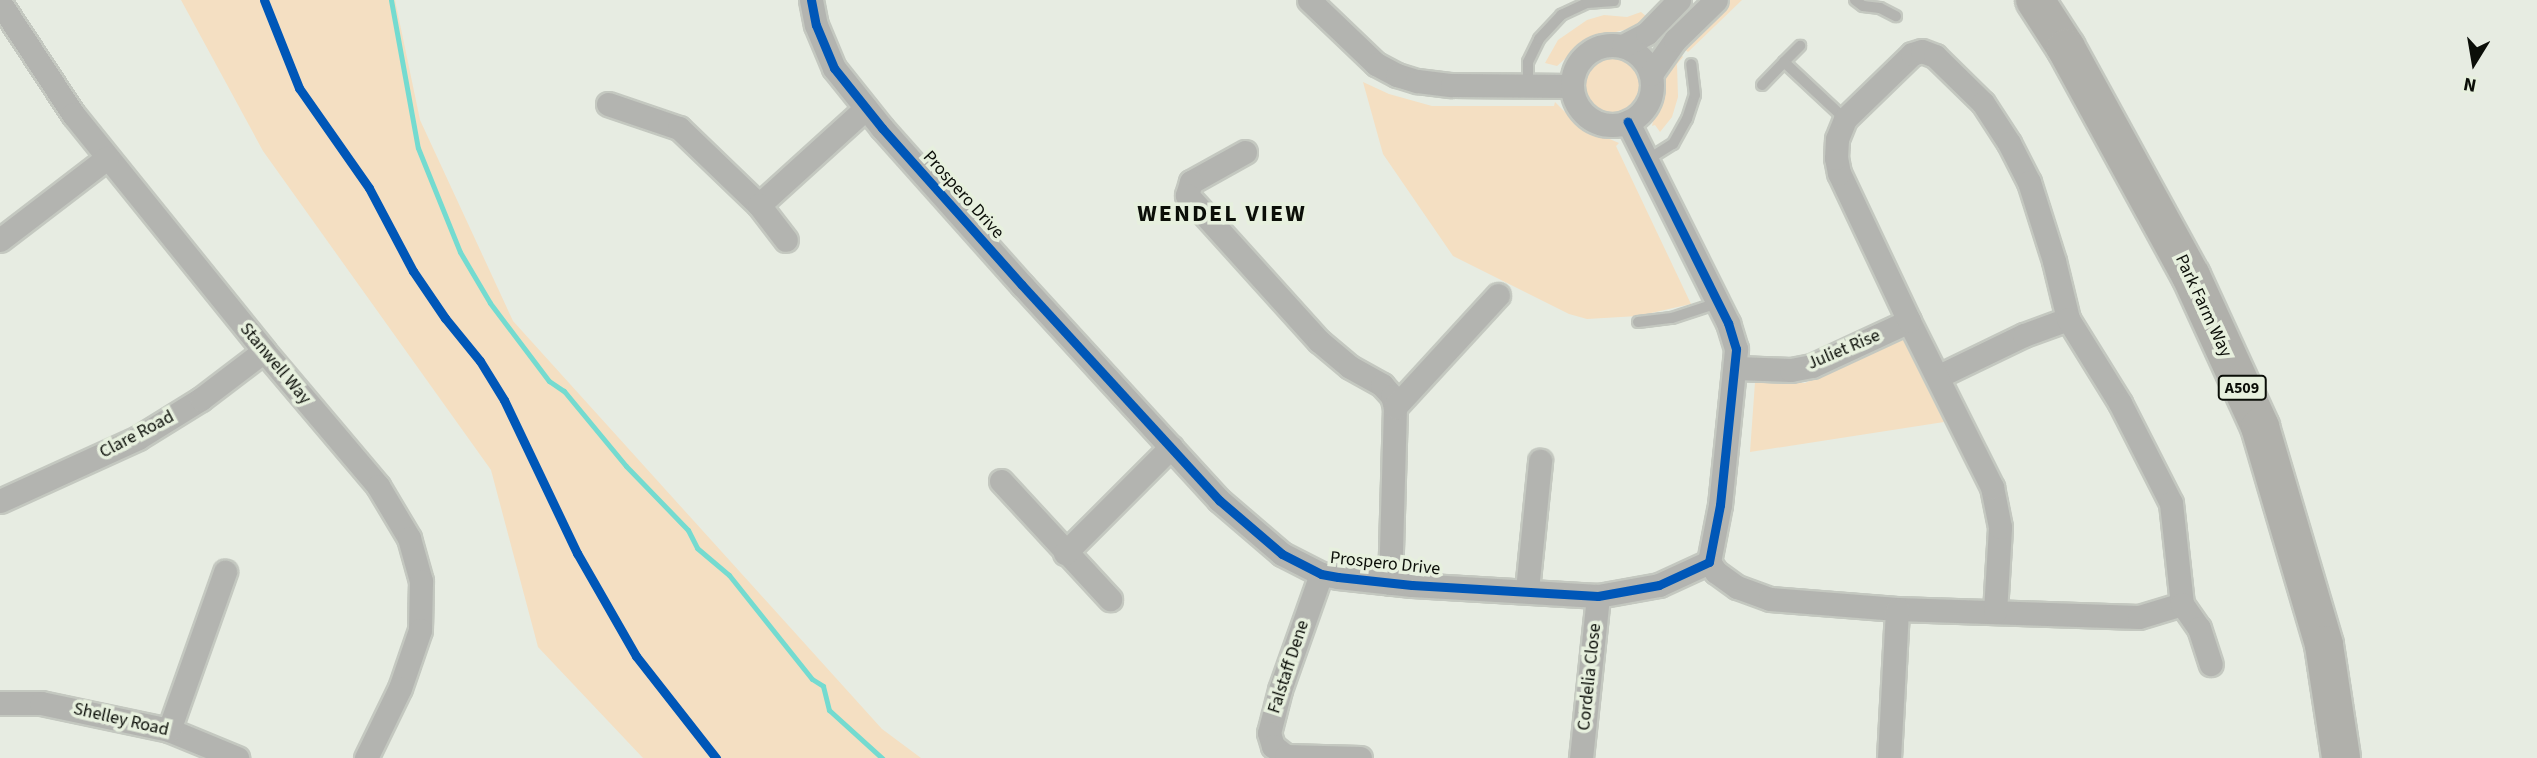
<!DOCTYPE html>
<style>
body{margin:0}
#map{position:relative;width:2537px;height:758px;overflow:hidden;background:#e7ece2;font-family:"Source Sans 3",sans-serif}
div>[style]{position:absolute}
.green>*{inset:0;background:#f4dfc2}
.round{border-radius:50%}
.stream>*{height:5px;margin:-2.5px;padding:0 2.5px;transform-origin:2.5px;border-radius:2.5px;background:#74dbd0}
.roads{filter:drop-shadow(2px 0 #c4c8c0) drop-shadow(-2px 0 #c4c8c0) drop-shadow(0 2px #c4c8c0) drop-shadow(0 -2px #c4c8c0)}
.lane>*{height:10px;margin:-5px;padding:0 5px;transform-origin:5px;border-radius:5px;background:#b3b4b0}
.street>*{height:23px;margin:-11.5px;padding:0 11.5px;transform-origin:11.5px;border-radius:11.5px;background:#b3b4b0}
.street>.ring{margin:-11.5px;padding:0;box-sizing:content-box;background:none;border:23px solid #b3b4b0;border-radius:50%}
.highway>*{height:38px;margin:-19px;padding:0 19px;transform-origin:19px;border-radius:19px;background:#b0b0ab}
.cycleway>*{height:9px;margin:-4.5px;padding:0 4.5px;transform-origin:4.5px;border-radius:4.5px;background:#0057b8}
span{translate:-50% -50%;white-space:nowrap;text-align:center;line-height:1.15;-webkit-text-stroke:7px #e7f0de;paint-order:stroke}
.shield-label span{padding:2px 5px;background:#e7f0de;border:2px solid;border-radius:5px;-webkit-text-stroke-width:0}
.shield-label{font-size:16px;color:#0b0e08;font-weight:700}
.street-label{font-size:18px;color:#0b0e08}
.district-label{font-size:24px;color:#0b0e08;font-weight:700;letter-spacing:2px}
.north{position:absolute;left:2439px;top:28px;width:70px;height:70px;-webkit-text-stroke:5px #e7f0de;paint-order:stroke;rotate:191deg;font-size:19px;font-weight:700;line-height:28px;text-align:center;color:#0b0e08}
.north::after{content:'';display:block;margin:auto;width:24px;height:32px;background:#0b0e08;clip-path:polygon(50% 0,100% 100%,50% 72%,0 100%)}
</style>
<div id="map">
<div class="green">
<div style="clip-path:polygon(181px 0,395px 0,420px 120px,513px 321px,882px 729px,921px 758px,643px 758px,538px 647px,491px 470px,263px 151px)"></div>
<div style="clip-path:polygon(1729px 0,1742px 0,1688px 52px,1682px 47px)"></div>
<div style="clip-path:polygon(1641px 12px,1647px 17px,1632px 28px,1587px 39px,1557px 66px,1545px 63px,1558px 40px,1587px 20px,1604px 15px,1627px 17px)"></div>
<div style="clip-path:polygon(1678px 50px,1683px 57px,1677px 64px,1678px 97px,1672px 117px,1660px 132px,1655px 125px,1652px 126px,1655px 112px,1663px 75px)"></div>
<div class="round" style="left:1578px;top:51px;width:66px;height:66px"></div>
<div style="clip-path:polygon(1363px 82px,1389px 94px,1432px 106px,1554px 106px,1555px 102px,1579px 126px,1619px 143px,1616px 146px,1691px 304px,1638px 316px,1587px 319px,1569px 314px,1453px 256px,1383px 154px)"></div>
<div style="clip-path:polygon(1903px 339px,1944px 422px,1750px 452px,1755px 382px,1805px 383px)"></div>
</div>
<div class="stream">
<div style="left:391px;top:0;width:150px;rotate:79.7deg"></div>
<div style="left:418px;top:148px;width:112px;rotate:68deg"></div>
<div style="left:460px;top:252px;width:59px;rotate:59.5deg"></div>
<div style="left:490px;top:303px;width:98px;rotate:52.9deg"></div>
<div style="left:549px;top:381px;width:18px;rotate:34deg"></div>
<div style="left:564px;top:391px;width:97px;rotate:50.4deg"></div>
<div style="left:626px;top:466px;width:89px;rotate:45.9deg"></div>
<div style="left:688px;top:530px;width:20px;rotate:63deg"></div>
<div style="left:697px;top:548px;width:42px;rotate:40.2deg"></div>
<div style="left:729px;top:575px;width:133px;rotate:51.4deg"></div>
<div style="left:812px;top:679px;width:13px;rotate:32deg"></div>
<div style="left:823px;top:686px;width:25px;rotate:76deg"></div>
<div style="left:829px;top:710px;width:72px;rotate:42.2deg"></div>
</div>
<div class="roads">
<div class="lane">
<div style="left:1855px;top:0;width:10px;rotate:37deg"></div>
<div style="left:1863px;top:6px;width:17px;rotate:7deg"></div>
<div style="left:1880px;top:8px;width:18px;rotate:27deg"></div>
<div style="left:1784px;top:62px;width:23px;rotate:-45deg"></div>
<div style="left:1528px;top:85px;width:23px;rotate:-90deg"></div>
<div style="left:1528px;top:62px;width:25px;rotate:-64deg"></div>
<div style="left:1539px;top:39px;width:33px;rotate:-47deg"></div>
<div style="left:1561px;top:15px;width:29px;rotate:-25deg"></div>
<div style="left:1587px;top:3px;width:27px;rotate:-4deg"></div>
<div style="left:1762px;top:85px;width:32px;rotate:-46deg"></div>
<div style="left:1784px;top:62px;width:83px;rotate:43.1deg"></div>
<div style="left:1647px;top:160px;width:31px;rotate:-32deg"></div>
<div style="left:1673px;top:144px;width:29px;rotate:-61deg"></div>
<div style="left:1687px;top:119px;width:25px;rotate:-72deg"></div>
<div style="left:1695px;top:95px;width:31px;rotate:-97deg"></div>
<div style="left:1638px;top:322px;width:34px;rotate:-7deg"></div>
<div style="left:1672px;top:318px;width:48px;rotate:-18.1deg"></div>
</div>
<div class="street">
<div style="left:811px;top:0;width:25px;rotate:79deg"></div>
<div style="left:816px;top:25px;width:47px;rotate:67.3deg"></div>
<div style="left:834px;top:68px;width:77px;rotate:51.3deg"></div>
<div style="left:882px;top:128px;width:210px;rotate:48.3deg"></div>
<div style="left:1022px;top:285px;width:292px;rotate:47.5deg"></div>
<div style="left:1219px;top:500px;width:83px;rotate:40.6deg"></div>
<div style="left:1282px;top:554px;width:44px;rotate:27.1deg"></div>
<div style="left:1321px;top:574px;width:17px;rotate:10deg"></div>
<div style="left:1338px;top:577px;width:74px;rotate:6.2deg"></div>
<div style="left:1412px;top:585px;width:186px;rotate:3.4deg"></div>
<div style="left:1598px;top:596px;width:62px;rotate:-10.2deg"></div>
<div style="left:1659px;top:585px;width:55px;rotate:-24.7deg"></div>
<div style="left:1709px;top:562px;width:58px;rotate:-79.1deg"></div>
<div style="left:1720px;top:505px;width:157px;rotate:-84.1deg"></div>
<div style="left:1736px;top:349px;width:27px;rotate:-107deg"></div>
<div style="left:1728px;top:323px;width:225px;rotate:-116.5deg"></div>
<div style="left:1309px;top:0;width:93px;rotate:43.7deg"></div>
<div style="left:1376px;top:64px;width:24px;rotate:28deg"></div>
<div style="left:1397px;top:75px;width:21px;rotate:17deg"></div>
<div style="left:1417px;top:81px;width:35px;rotate:7deg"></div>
<div style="left:1452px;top:85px;width:120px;rotate:0.5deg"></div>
<div style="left:0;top:3px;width:133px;rotate:56.7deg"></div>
<div style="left:73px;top:114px;width:304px;rotate:51.1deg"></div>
<div style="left:264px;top:351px;width:177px;rotate:49.8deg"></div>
<div style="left:378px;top:486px;width:61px;rotate:59.2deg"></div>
<div style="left:409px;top:538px;width:45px;rotate:74.4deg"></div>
<div style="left:421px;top:581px;width:49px;rotate:91.2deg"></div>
<div style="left:420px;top:630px;width:61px;rotate:109deg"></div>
<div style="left:400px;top:688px;width:78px;rotate:115.9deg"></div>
<div class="ring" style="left:1572px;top:45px;width:57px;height:57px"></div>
<div style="left:1623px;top:46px;width:27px;rotate:-28deg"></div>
<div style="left:1647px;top:33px;width:46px;rotate:-45.9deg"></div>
<div style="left:1651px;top:74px;width:42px;rotate:-54.8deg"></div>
<div style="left:1675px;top:40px;width:57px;rotate:-44.3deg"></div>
<div style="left:608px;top:104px;width:75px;rotate:18.7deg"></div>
<div style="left:679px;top:128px;width:111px;rotate:43.9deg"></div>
<div style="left:759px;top:205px;width:144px;rotate:-42.2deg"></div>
<div style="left:1245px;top:152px;width:62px;rotate:150.9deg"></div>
<div style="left:1191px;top:182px;width:14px;rotate:107deg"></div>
<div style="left:1187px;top:195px;width:197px;rotate:47.9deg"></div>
<div style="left:1319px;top:341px;width:40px;rotate:40deg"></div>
<div style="left:1350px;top:367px;width:37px;rotate:29deg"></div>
<div style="left:1382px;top:385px;width:15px;rotate:48deg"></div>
<div style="left:1392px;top:396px;width:11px;rotate:75deg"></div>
<div style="left:1395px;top:407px;width:176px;rotate:91.6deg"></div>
<div style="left:759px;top:205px;width:44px;rotate:52.4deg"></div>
<div style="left:0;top:240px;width:135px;rotate:-37.5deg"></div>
<div style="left:1736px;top:368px;width:55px;rotate:2.1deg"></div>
<div style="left:1791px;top:370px;width:21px;rotate:-11deg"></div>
<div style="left:1812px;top:366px;width:107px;rotate:-24.9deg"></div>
<div style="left:1939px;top:376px;width:94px;rotate:-25.8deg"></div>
<div style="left:2024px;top:335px;width:47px;rotate:-20deg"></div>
<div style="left:1395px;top:407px;width:152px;rotate:-47.4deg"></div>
<div style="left:1001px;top:481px;width:161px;rotate:47.3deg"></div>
<div style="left:0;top:501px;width:152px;rotate:-24.5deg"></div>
<div style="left:138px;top:438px;width:74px;rotate:-31.8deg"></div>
<div style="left:201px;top:399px;width:79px;rotate:-37.3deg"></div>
<div style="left:1065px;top:553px;width:150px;rotate:-45deg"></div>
<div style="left:1709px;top:562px;width:12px;rotate:55deg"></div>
<div style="left:1716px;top:572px;width:26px;rotate:36deg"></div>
<div style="left:1737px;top:587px;width:35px;rotate:20deg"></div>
<div style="left:1770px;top:599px;width:127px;rotate:4.5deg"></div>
<div style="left:1897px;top:609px;width:242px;rotate:1.9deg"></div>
<div style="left:2139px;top:617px;width:45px;rotate:-16.8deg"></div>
<div style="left:1321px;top:574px;width:123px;rotate:109.5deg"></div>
<div style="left:1280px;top:690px;width:44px;rotate:104.3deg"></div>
<div style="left:1269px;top:733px;width:14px;rotate:73deg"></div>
<div style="left:1273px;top:746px;width:16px;rotate:38deg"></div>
<div style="left:1286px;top:756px;width:74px;rotate:1.5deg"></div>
<div style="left:1527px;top:590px;width:130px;rotate:-84.2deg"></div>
<div style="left:1995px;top:612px;width:85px;rotate:-86.6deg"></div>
<div style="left:2000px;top:527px;width:41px;rotate:-101.3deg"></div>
<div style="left:1992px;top:487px;width:186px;rotate:-116.6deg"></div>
<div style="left:1909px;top:321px;width:164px;rotate:-115.3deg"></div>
<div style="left:1839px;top:173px;width:15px;rotate:-101deg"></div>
<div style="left:1836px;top:158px;width:19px;rotate:-87deg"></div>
<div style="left:1837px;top:139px;width:22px;rotate:-68deg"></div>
<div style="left:1845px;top:119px;width:93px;rotate:-44.1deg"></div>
<div style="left:1912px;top:54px;width:10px;rotate:-17deg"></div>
<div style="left:1922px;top:51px;width:14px;rotate:21deg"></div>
<div style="left:1935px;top:56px;width:67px;rotate:44.4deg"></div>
<div style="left:1983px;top:103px;width:48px;rotate:57deg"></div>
<div style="left:2009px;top:143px;width:44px;rotate:62.9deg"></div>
<div style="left:2029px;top:182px;width:83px;rotate:72.4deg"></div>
<div style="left:2054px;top:261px;width:60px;rotate:76.4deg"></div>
<div style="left:2068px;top:319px;width:99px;rotate:58.2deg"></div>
<div style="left:2120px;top:403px;width:112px;rotate:63deg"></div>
<div style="left:2171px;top:503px;width:102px;rotate:83.8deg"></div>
<div style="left:2182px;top:604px;width:29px;rotate:55deg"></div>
<div style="left:2199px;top:628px;width:38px;rotate:72deg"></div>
<div style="left:0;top:703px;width:41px"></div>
<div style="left:41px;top:703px;width:131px;rotate:11.9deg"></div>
<div style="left:169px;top:730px;width:74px;rotate:22.4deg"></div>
<div style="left:169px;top:730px;width:168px;rotate:-70.5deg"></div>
<div style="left:1581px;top:758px;width:163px;rotate:-84deg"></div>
<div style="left:1889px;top:758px;width:149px;rotate:-86.9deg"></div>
</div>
<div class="highway">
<div style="left:2035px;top:0;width:57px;rotate:57.1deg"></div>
<div style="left:2066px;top:48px;width:260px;rotate:61.3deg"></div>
<div style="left:2191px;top:276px;width:166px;rotate:65.4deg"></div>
<div style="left:2260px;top:427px;width:227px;rotate:73.6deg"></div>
<div style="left:2324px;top:645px;width:114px;rotate:81.4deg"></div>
</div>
</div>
<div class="cycleway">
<div style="left:264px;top:0;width:95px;rotate:68.3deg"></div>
<div style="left:299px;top:88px;width:122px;rotate:55deg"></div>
<div style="left:369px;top:188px;width:94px;rotate:62.1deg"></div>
<div style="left:413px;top:271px;width:57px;rotate:55.8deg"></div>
<div style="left:445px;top:318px;width:55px;rotate:50.9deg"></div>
<div style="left:480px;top:361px;width:46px;rotate:58.4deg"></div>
<div style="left:504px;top:400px;width:170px;rotate:64.5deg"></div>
<div style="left:577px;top:553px;width:119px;rotate:60.2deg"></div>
<div style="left:636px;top:656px;width:130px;rotate:51.9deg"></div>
<div style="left:811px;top:0;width:25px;rotate:79deg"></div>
<div style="left:816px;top:25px;width:47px;rotate:67.3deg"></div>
<div style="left:834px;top:68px;width:77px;rotate:51.3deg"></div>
<div style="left:882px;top:128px;width:210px;rotate:48.3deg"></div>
<div style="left:1022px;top:285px;width:292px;rotate:47.5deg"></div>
<div style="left:1219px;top:500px;width:83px;rotate:40.6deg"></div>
<div style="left:1282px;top:554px;width:44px;rotate:27.1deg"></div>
<div style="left:1321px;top:574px;width:17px;rotate:10deg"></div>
<div style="left:1338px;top:577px;width:74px;rotate:6.2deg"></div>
<div style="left:1412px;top:585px;width:186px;rotate:3.4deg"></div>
<div style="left:1598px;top:596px;width:62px;rotate:-10.2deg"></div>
<div style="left:1659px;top:585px;width:55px;rotate:-24.7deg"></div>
<div style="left:1709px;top:562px;width:58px;rotate:-79.1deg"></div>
<div style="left:1720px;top:505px;width:157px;rotate:-84.1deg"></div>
<div style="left:1736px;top:349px;width:27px;rotate:-107deg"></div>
<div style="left:1728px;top:323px;width:225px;rotate:-116.5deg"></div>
</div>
<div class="shield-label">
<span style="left:2242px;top:388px">A509</span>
</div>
<div class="street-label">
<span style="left:963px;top:195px;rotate:48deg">Prospero Drive</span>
<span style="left:2203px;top:306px;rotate:65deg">Park Farm Way</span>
<span style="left:1844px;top:350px;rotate:-23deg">Juliet Rise</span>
<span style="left:275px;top:364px;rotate:50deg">Stanwell Way</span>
<span style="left:137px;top:435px;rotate:-28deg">Clare Road</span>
<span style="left:1385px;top:564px;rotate:6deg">Prospero Drive</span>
<span style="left:1289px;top:667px;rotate:-72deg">Falstaff Dene</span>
<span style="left:1590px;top:677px;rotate:-84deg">Cordelia Close</span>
<span style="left:121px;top:720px;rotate:13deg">Shelley Road</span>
</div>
<div class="district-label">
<span style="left:1222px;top:214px">WENDEL VIEW</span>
</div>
<div class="north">N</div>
</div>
